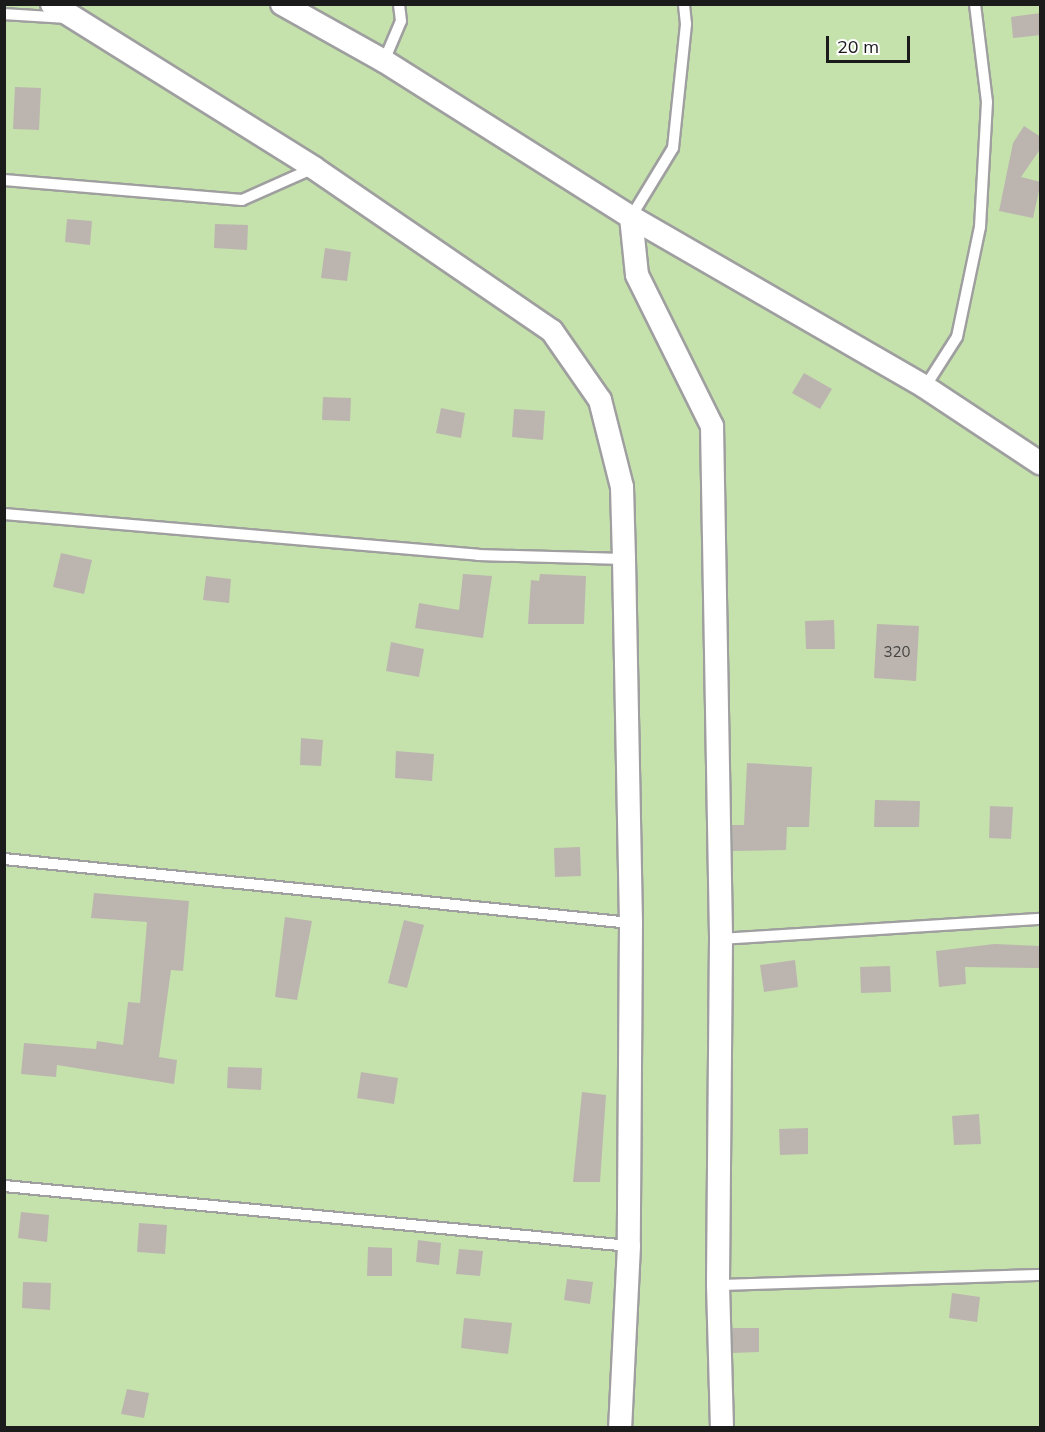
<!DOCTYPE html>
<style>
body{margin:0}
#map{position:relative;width:1045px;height:1432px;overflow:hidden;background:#ece9e2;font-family:Mulish,sans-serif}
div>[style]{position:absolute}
.grass>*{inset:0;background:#c5e2ac}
.building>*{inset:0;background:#bcb5af}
.roads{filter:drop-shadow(2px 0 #9f9f9f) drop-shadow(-2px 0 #9f9f9f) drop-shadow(0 2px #9f9f9f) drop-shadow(0 -2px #9f9f9f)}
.lane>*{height:10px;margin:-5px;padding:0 5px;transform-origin:5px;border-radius:5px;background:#fff}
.street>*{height:22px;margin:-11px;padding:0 11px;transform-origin:11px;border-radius:11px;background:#fff}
span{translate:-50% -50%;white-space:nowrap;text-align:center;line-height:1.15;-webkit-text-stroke:5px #fff;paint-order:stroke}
.number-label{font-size:15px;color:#434240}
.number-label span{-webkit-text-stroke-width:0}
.frame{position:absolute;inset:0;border:6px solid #1b1b1b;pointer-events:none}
.scale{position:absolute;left:826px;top:36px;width:84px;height:27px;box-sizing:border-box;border:3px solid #1b1b1b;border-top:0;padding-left:8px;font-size:18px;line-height:21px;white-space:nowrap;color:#1b1b1b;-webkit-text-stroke:4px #fff;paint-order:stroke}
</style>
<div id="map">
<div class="grass">
<div style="clip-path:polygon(5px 5px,1040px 5px,1040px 1427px,5px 1427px)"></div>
</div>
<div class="building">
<div style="clip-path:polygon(1041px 13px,1041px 35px,1013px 38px,1011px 17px)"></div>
<div style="clip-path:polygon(15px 87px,41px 88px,39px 130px,13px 129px)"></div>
<div style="clip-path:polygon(1024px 126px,1041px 137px,1041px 148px,1021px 177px,1041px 182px,1033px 218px,999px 211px,1013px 143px)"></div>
<div style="clip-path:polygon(67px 219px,92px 221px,90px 245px,65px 242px)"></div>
<div style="clip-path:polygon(215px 224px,248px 225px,247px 250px,214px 248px)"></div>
<div style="clip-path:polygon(325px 248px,351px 252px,347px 281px,321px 278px)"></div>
<div style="clip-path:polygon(804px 373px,832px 389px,820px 409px,792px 393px)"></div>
<div style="clip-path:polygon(323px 397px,351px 398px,350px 421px,322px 420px)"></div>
<div style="clip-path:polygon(441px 408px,465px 413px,461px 438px,436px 433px)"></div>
<div style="clip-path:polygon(514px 409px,545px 411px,543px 440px,512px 437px)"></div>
<div style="clip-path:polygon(61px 553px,92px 560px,84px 594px,53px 587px)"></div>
<div style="clip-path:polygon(463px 574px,492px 576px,483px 638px,415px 628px,419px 603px,459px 610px)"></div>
<div style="clip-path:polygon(540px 574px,586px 576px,584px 624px,528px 624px,531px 580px,539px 581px)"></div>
<div style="clip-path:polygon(206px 576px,231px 579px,229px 603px,203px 600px)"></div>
<div style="clip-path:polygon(834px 620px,835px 649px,806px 649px,805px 621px)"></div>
<div style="clip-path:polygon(877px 624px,919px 626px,916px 681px,874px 678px)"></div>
<div style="clip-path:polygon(391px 642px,424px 649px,419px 677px,386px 671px)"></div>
<div style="clip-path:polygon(301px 738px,323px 740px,321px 766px,300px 765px)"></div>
<div style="clip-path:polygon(396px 751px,434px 754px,432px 781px,395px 778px)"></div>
<div style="clip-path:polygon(747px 763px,812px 767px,809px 827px,787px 827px,786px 850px,733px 851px,732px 825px,744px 825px)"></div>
<div style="clip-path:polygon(875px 800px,920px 801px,919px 827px,874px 827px)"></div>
<div style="clip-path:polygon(990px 806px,1013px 807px,1011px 839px,989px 838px)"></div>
<div style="clip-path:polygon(580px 847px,581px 876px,555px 877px,554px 848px)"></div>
<div style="clip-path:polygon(94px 893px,189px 901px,183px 971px,171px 970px,159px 1057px,177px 1060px,174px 1084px,57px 1065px,56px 1077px,21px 1074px,24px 1043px,96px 1049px,97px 1041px,123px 1045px,128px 1002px,140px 1003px,147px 922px,91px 918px)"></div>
<div style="clip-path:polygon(285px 917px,312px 921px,297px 1000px,275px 997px)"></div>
<div style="clip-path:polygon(404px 920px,424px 925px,407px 988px,388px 983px)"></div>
<div style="clip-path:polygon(994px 944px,1041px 946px,1041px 968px,965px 967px,966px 984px,939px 987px,936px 951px)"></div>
<div style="clip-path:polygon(795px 960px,798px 987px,764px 992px,760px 965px)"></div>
<div style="clip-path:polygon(890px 966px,891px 992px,861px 993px,860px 967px)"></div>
<div style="clip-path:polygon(228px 1067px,262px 1068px,261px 1090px,227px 1088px)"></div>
<div style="clip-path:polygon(361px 1072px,398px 1078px,394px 1104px,357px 1098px)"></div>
<div style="clip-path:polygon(582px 1092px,606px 1095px,600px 1182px,573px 1182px)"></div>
<div style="clip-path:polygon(979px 1114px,981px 1144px,954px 1145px,952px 1116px)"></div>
<div style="clip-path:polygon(808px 1128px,808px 1154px,780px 1155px,779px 1129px)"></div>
<div style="clip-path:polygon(21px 1212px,49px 1215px,47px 1242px,18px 1238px)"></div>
<div style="clip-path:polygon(139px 1223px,167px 1225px,165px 1254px,137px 1252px)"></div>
<div style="clip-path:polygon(418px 1240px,441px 1243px,439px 1265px,416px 1262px)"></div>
<div style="clip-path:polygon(368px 1247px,392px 1248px,392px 1276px,367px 1276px)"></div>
<div style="clip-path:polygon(459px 1249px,483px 1251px,480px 1276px,456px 1274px)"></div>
<div style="clip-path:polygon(567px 1279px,593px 1282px,590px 1304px,564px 1300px)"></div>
<div style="clip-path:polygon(23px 1282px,51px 1283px,50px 1310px,22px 1308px)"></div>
<div style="clip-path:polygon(952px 1293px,980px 1297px,977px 1322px,949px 1318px)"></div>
<div style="clip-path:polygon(464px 1318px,512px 1323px,508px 1354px,461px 1348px)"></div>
<div style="clip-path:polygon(733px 1328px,759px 1328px,759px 1352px,733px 1353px)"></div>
<div style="clip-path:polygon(127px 1389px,149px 1393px,144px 1418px,121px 1414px)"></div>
</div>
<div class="roads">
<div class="lane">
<div style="left:4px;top:14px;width:62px;rotate:3.7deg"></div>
<div style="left:384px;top:61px;width:43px;rotate:-67deg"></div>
<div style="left:401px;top:21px;width:17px;rotate:-97deg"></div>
<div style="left:4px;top:180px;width:239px;rotate:4.8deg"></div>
<div style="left:242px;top:200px;width:79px;rotate:-24deg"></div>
<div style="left:631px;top:217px;width:81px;rotate:-58.7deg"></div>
<div style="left:673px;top:148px;width:125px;rotate:-84deg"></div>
<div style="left:686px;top:24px;width:20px;rotate:-96deg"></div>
<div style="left:925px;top:387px;width:59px;rotate:-57.4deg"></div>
<div style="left:957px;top:337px;width:112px;rotate:-78.2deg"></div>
<div style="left:980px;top:227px;width:125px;rotate:-86.8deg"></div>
<div style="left:987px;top:102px;width:99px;rotate:-97deg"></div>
<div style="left:4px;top:514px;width:476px;rotate:4.9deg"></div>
<div style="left:478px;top:555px;width:146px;rotate:1.6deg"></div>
<div style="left:4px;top:859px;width:630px;rotate:5.83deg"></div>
<div style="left:721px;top:939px;width:320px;rotate:-3.6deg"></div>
<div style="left:4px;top:1186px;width:628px;rotate:5.48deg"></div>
<div style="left:718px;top:1285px;width:322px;rotate:-1.8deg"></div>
</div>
<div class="street">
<div style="left:52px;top:4px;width:309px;rotate:32deg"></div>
<div style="left:314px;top:168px;width:288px;rotate:34.4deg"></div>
<div style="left:552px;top:331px;width:84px;rotate:55.2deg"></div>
<div style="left:600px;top:400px;width:90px;rotate:75.8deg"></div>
<div style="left:622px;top:487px;width:72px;rotate:88.4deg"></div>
<div style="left:624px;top:559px;width:364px;rotate:88.9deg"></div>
<div style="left:631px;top:923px;width:323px;rotate:90.4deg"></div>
<div style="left:629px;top:1246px;width:182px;rotate:92.8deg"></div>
<div style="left:282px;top:4px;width:117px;rotate:29.2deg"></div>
<div style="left:384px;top:61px;width:292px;rotate:32.3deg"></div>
<div style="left:631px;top:217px;width:340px;rotate:30deg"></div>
<div style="left:925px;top:387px;width:138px;rotate:33.5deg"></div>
<div style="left:631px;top:217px;width:58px;rotate:84.1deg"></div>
<div style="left:637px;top:275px;width:169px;rotate:63.6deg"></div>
<div style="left:712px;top:426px;width:513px;rotate:88.99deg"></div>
<div style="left:721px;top:939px;width:346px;rotate:90.5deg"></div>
<div style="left:718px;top:1285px;width:143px;rotate:88.4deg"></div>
</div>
</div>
<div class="number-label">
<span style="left:897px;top:652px">320</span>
</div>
<div class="frame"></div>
<div class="scale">20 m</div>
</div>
